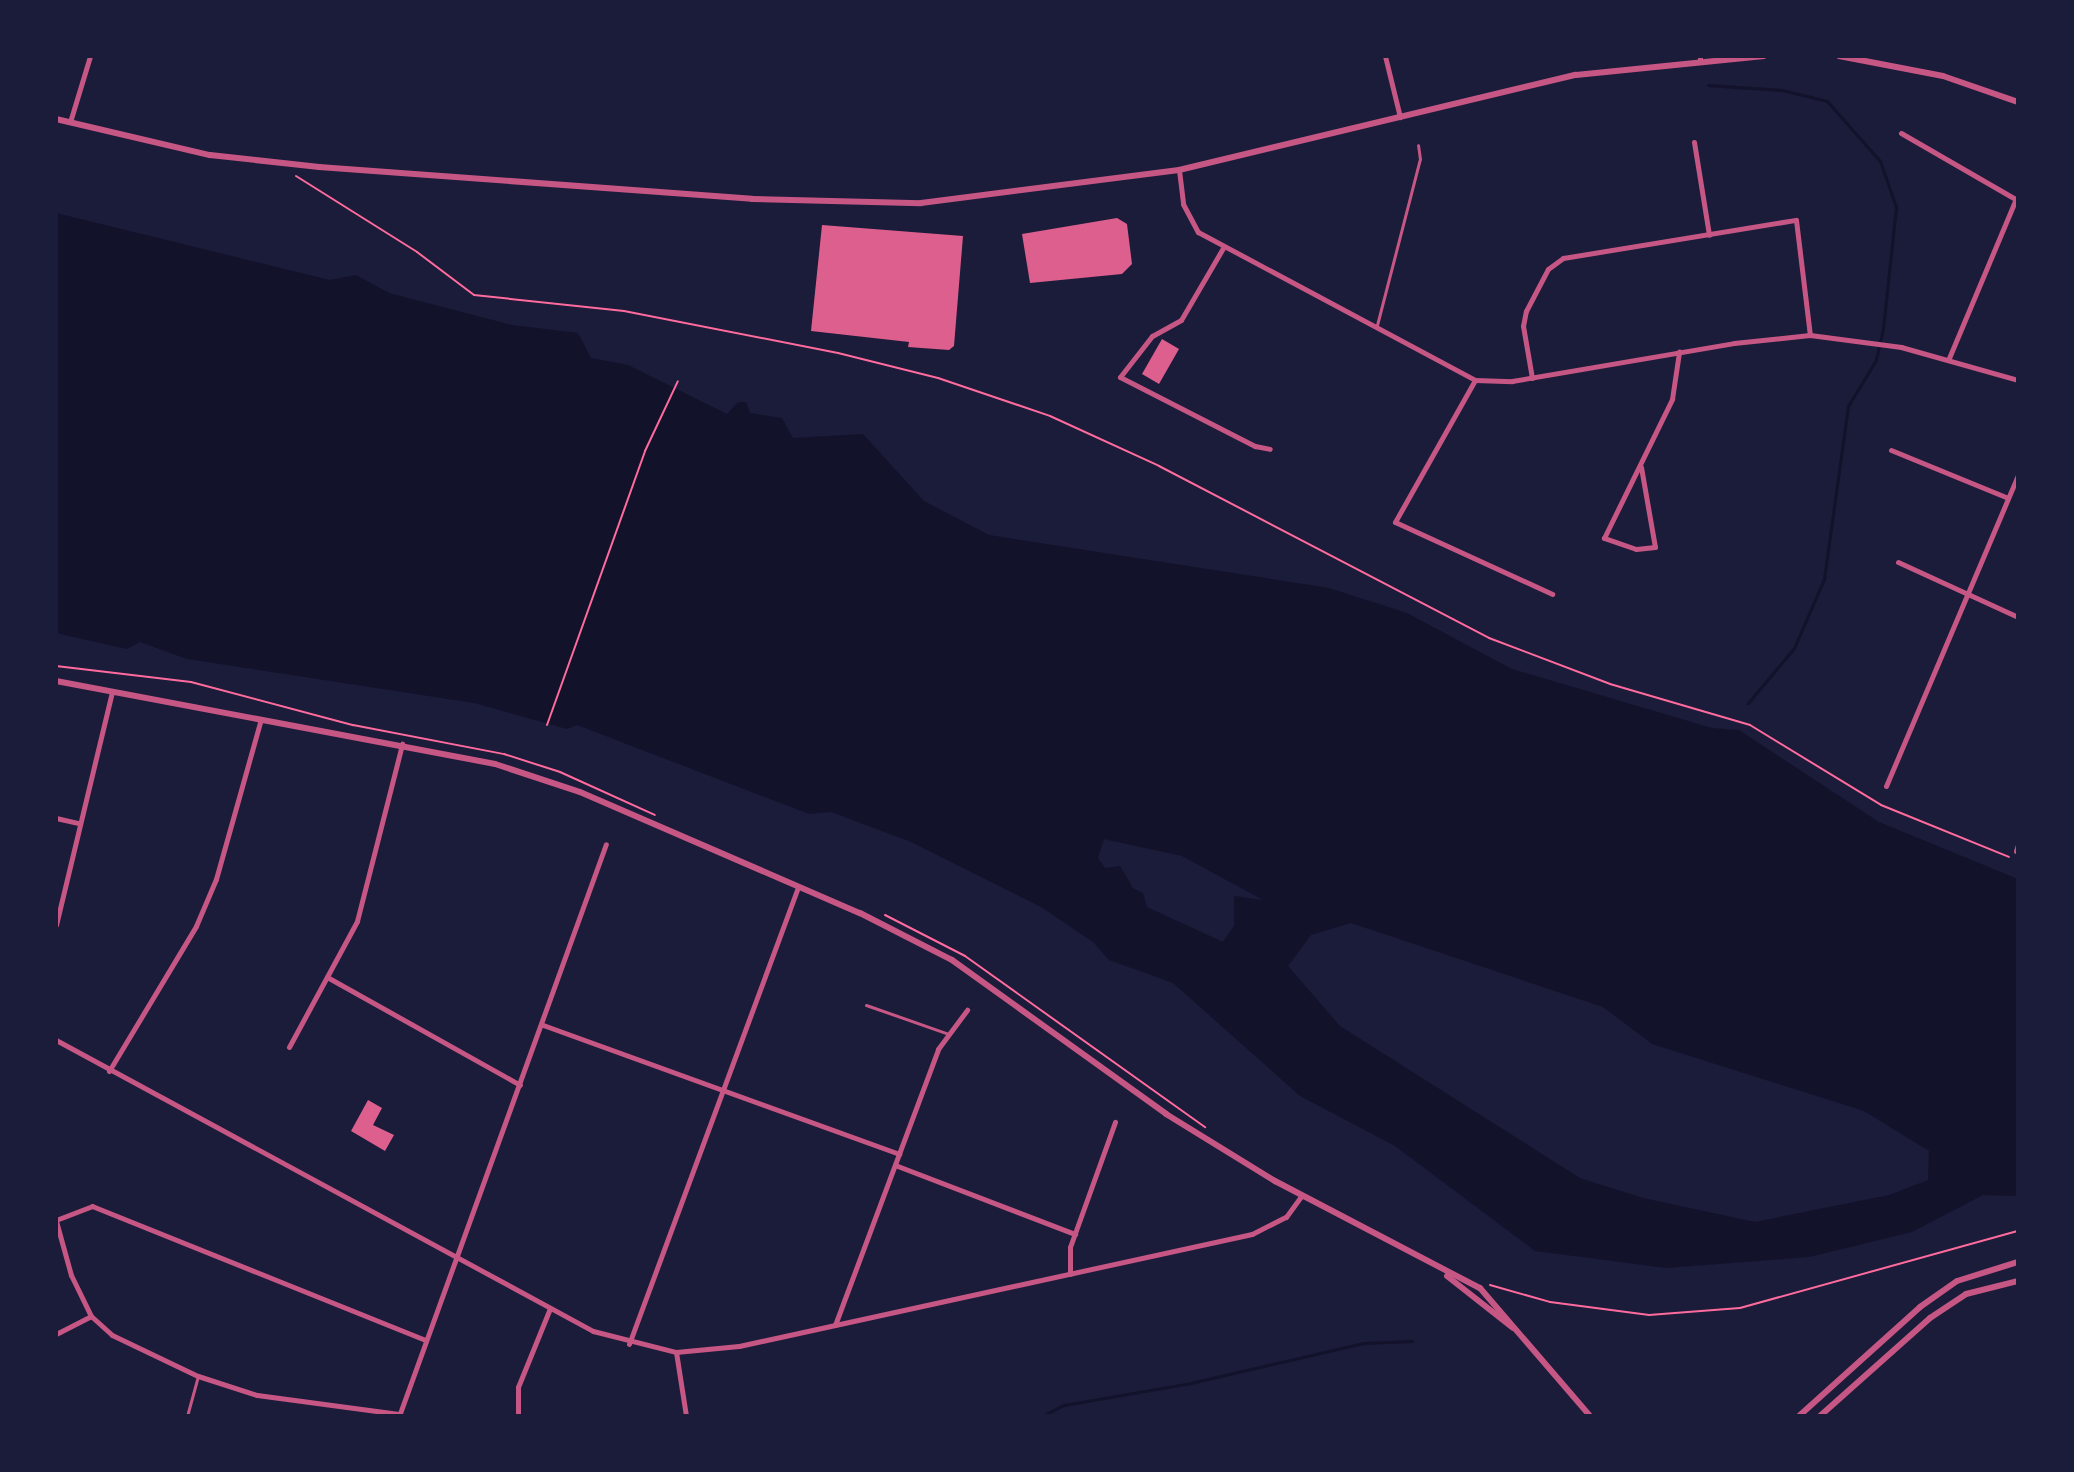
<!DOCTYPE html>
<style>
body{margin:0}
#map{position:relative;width:2074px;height:1472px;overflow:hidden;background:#1b1b3a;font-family:"IBM Plex Serif",serif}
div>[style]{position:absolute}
.water>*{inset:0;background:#12122b}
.stream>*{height:3px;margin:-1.5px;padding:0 1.5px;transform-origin:1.5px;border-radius:1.5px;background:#12122b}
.building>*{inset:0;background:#dd5f8e}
.path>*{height:2px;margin:-1px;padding:0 1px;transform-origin:1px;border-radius:1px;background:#ff6b9d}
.service>*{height:3px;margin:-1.5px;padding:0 1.5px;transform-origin:1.5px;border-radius:1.5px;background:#c65784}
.minor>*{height:5px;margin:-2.5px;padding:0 2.5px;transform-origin:2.5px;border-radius:2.5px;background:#c65784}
.tertiary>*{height:6px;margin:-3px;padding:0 3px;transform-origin:3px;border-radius:3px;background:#c65784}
span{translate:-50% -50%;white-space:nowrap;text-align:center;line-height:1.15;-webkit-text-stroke:8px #1b1b3a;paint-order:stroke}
.frame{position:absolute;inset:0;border:58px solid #1b1b3a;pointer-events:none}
</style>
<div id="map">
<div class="water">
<div style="clip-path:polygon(evenodd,56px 213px,330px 280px,356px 275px,389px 293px,512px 325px,578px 333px,591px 358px,628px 365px,727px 414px,738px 402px,746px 402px,750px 413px,782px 418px,793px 438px,863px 434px,924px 501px,989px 535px,1329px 588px,1407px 613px,1512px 669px,1712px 728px,1739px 730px,1879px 822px,2018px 879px,2018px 1196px,1983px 1195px,1912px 1232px,1809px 1257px,1666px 1268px,1535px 1251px,1395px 1146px,1300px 1096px,1173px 983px,1109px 960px,1093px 942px,1041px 907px,911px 842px,831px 812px,809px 814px,577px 725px,567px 729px,474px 703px,187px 659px,140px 642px,127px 649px,56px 633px,56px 213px,1104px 839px,1182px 856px,1263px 900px,1234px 896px,1234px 926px,1223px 942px,1147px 907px,1143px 893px,1133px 888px,1120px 866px,1105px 868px,1098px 858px,1104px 839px,56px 213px,1351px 923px,1603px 1007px,1652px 1044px,1864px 1111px,1929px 1151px,1928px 1180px,1889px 1195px,1755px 1222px,1643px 1198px,1580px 1178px,1340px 1026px,1288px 966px,1311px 935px,1351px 923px)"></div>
</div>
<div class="stream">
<div style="left:1708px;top:85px;width:74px;rotate:3.9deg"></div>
<div style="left:1782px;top:90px;width:46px;rotate:13.7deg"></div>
<div style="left:1827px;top:101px;width:80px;rotate:48.5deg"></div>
<div style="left:1880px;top:161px;width:49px;rotate:70.8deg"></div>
<div style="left:1896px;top:207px;width:123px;rotate:96.1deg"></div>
<div style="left:1883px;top:329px;width:32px;rotate:103deg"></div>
<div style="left:1876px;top:360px;width:54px;rotate:121.3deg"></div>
<div style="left:1848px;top:406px;width:175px;rotate:97.9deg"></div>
<div style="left:1824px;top:579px;width:75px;rotate:113.5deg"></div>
<div style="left:1794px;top:648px;width:72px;rotate:129.9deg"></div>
<div style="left:1042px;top:1416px;width:25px;rotate:-27deg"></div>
<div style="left:1064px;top:1405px;width:124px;rotate:-9.8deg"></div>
<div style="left:1186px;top:1384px;width:182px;rotate:-13deg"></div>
<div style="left:1363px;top:1343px;width:49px;rotate:-2.3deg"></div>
</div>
<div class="building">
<div style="clip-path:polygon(1117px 218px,1127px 224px,1132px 264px,1122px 274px,1030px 283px,1022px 234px)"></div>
<div style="clip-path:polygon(822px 225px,963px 236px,954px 346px,949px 350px,908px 347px,909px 342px,811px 331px)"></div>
<div style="clip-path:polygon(1162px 339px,1179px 349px,1159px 384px,1142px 374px)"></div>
<div style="clip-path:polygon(368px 1100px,382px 1108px,373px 1125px,394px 1135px,385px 1151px,351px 1131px)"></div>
</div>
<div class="path">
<div style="left:296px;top:176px;width:143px;rotate:32.1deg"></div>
<div style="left:417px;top:252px;width:71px;rotate:37deg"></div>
<div style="left:474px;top:295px;width:151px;rotate:6.1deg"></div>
<div style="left:624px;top:311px;width:218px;rotate:11.1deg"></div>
<div style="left:838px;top:353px;width:103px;rotate:14deg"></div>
<div style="left:938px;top:378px;width:118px;rotate:18.7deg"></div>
<div style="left:1050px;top:416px;width:120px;rotate:24.6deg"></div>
<div style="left:1159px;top:466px;width:372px;rotate:27.5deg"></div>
<div style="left:1489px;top:638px;width:129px;rotate:20.8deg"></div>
<div style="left:1610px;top:684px;width:146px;rotate:16.3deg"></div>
<div style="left:1750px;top:725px;width:153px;rotate:31.4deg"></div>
<div style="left:1881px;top:805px;width:138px;rotate:22.1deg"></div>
<div style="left:56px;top:666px;width:136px;rotate:6.8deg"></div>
<div style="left:191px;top:682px;width:168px;rotate:14.9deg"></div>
<div style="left:353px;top:725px;width:154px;rotate:10.9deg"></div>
<div style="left:504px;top:754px;width:59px;rotate:17.8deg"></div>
<div style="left:560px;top:772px;width:104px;rotate:24.4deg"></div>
<div style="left:547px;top:725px;width:291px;rotate:-70.3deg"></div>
<div style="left:645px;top:451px;width:77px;rotate:-64.8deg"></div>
<div style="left:885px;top:915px;width:90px;rotate:27.1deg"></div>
<div style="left:965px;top:956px;width:295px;rotate:35.5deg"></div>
<div style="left:1490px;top:1285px;width:62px;rotate:15.8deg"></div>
<div style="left:1550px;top:1302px;width:100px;rotate:7.5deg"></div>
<div style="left:1649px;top:1315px;width:91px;rotate:-4.4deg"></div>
<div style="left:1740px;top:1308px;width:288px;rotate:-15.5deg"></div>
</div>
<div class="service">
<div style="left:1377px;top:325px;width:171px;rotate:-75.5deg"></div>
<div style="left:1420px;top:159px;width:14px;rotate:-98deg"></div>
<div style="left:866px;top:1005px;width:88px;rotate:19.3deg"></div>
<div style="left:187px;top:1416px;width:41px;rotate:-74.6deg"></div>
</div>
<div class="minor">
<div style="left:1385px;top:56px;width:63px;rotate:76.2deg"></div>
<div style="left:1700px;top:56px;width:3px;rotate:90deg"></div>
<div style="left:70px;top:122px;width:69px;rotate:-73.1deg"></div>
<div style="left:1901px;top:133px;width:134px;rotate:30deg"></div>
<div style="left:1694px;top:142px;width:94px;rotate:80.8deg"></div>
<div style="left:1179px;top:170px;width:34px;rotate:83deg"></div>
<div style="left:1183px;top:204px;width:32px;rotate:62deg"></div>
<div style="left:1198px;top:232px;width:314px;rotate:28.1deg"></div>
<div style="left:1475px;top:380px;width:37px;rotate:2deg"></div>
<div style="left:1512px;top:381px;width:225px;rotate:-9.7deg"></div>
<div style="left:1734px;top:343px;width:76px;rotate:-6deg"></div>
<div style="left:1810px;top:335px;width:92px;rotate:7.5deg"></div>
<div style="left:1901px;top:347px;width:122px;rotate:15.8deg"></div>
<div style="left:1223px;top:248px;width:83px;rotate:120.3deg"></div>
<div style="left:1181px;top:320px;width:33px;rotate:151deg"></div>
<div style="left:1152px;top:336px;width:52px;rotate:128deg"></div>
<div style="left:1120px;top:377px;width:152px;rotate:27.1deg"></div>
<div style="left:1255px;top:446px;width:15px;rotate:11deg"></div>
<div style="left:1949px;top:358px;width:173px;rotate:-67.2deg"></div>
<div style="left:1532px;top:378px;width:53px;rotate:-99.8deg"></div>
<div style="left:1523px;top:326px;width:15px;rotate:-79deg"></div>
<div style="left:1526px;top:311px;width:47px;rotate:-62.4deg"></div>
<div style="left:1548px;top:269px;width:19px;rotate:-36deg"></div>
<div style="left:1563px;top:258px;width:236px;rotate:-9.3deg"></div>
<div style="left:1796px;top:220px;width:116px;rotate:83.1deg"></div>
<div style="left:1475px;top:380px;width:163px;rotate:119.4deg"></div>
<div style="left:1395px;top:522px;width:173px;rotate:24.6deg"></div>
<div style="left:1891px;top:450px;width:126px;rotate:22.3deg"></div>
<div style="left:1641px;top:467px;width:81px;rotate:80.1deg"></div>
<div style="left:1655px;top:547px;width:19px;rotate:174deg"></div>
<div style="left:1636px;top:549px;width:34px;rotate:-161deg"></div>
<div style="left:1604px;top:538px;width:155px;rotate:-63.9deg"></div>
<div style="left:1672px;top:399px;width:48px;rotate:-81.5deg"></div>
<div style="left:1898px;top:562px;width:132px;rotate:24.6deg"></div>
<div style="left:1886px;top:786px;width:338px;rotate:-67deg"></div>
<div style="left:56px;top:818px;width:23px;rotate:13deg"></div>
<div style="left:2016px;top:851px;width:6px;rotate:-72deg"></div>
<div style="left:56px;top:925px;width:240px;rotate:-76.5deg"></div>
<div style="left:327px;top:977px;width:221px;rotate:29.2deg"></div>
<div style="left:543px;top:1025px;width:379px;rotate:19.9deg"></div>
<div style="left:56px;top:1040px;width:611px;rotate:28.45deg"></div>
<div style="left:593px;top:1331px;width:86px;rotate:14.2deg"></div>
<div style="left:676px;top:1352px;width:63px;rotate:-5.4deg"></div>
<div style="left:739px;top:1346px;width:525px;rotate:-12.32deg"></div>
<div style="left:1252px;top:1234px;width:38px;rotate:-27deg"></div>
<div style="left:1286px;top:1217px;width:26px;rotate:-54deg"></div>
<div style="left:289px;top:1047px;width:143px;rotate:-61.6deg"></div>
<div style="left:357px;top:921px;width:183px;rotate:-75.7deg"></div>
<div style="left:109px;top:1071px;width:169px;rotate:-59deg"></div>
<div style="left:196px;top:926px;width:51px;rotate:-66.9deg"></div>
<div style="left:216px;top:879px;width:166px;rotate:-74.3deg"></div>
<div style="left:895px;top:1165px;width:193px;rotate:21deg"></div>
<div style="left:56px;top:1220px;width:39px;rotate:-21deg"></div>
<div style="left:92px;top:1206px;width:360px;rotate:21.9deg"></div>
<div style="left:56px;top:1221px;width:56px;rotate:74.5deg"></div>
<div style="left:71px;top:1275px;width:46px;rotate:64deg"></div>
<div style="left:91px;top:1316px;width:28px;rotate:42deg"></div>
<div style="left:112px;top:1335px;width:95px;rotate:25.5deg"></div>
<div style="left:198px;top:1376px;width:62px;rotate:17.9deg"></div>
<div style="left:257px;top:1395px;width:143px;rotate:7.6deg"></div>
<div style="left:1070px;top:1274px;width:27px;rotate:-90deg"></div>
<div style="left:1070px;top:1247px;width:133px;rotate:-70.2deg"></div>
<div style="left:835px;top:1325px;width:295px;rotate:-69.5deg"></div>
<div style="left:938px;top:1049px;width:49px;rotate:-53.4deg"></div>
<div style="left:56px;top:1334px;width:39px;rotate:-27deg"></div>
<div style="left:629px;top:1344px;width:487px;rotate:-69.7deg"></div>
<div style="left:676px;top:1352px;width:65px;rotate:81.1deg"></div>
<div style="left:399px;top:1416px;width:608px;rotate:-70.11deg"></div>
<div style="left:518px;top:1416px;width:29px;rotate:-90deg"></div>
<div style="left:518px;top:1387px;width:85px;rotate:-67.9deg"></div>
</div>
<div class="tertiary">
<div style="left:1839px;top:56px;width:106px;rotate:10.9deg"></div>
<div style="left:1943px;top:76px;width:79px;rotate:19.1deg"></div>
<div style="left:56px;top:119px;width:158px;rotate:13.2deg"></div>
<div style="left:210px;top:155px;width:110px;rotate:6.3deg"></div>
<div style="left:319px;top:167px;width:434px;rotate:4.2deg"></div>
<div style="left:752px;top:199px;width:169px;rotate:1.4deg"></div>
<div style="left:921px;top:203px;width:260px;rotate:-7.3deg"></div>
<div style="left:1179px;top:170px;width:408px;rotate:-13.5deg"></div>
<div style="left:1576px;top:75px;width:189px;rotate:-5.8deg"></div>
<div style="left:56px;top:681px;width:447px;rotate:10.7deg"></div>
<div style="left:495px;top:764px;width:89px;rotate:18.2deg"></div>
<div style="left:580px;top:792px;width:305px;rotate:23.4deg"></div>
<div style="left:860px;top:913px;width:103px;rotate:27.1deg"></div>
<div style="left:952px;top:960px;width:264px;rotate:35.7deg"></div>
<div style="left:1166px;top:1114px;width:128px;rotate:31.6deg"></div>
<div style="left:1275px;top:1181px;width:231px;rotate:27.6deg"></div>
<div style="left:1480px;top:1288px;width:169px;rotate:49.3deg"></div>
<div style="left:1447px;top:1276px;width:84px;rotate:38.2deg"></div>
<div style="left:1799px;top:1416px;width:163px;rotate:-42deg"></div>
<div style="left:1920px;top:1307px;width:45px;rotate:-35.1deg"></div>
<div style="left:1957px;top:1281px;width:64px;rotate:-17.3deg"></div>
<div style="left:1820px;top:1416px;width:147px;rotate:-41.7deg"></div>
<div style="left:1930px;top:1318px;width:43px;rotate:-33.7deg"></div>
<div style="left:1966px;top:1294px;width:54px;rotate:-14deg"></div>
</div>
<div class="frame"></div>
</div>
